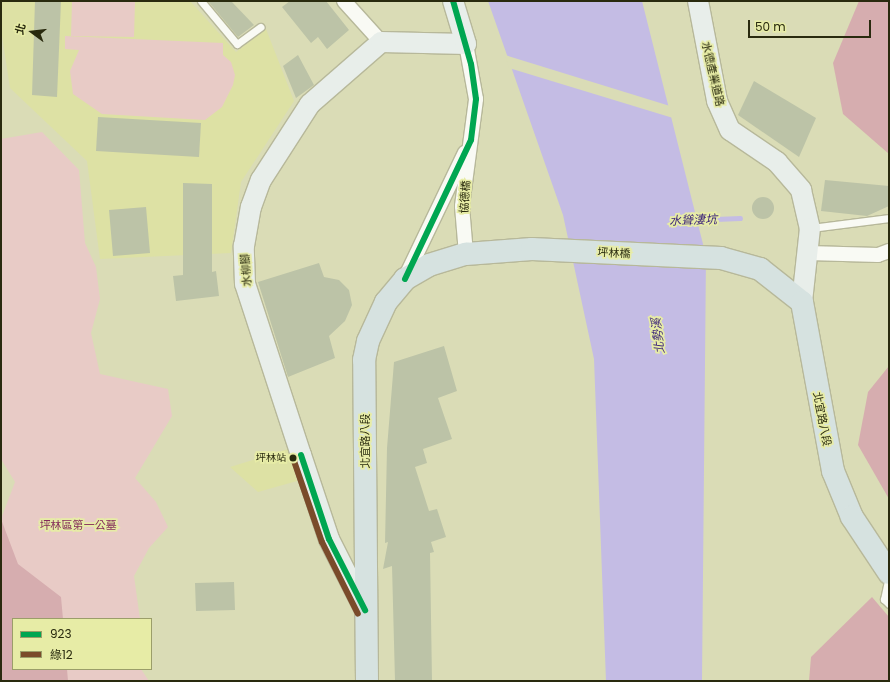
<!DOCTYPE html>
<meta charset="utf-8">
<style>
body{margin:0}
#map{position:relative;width:890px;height:682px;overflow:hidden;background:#dadcb6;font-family:Poppins,"Noto Sans TC",sans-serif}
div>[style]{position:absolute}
.built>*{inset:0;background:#dde1a4}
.green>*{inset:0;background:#e8cbc6}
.forest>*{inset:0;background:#d6adaf}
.water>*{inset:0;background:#c4bce4}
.pier>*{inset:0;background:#dadcb6}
.stream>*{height:5px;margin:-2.5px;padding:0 2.5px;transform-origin:2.5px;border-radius:2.5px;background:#c4bce4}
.building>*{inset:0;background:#bcc3a7}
.round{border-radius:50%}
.roads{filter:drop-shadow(1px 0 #b7b89a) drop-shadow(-1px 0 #b7b89a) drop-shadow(0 1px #b7b89a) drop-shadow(0 -1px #b7b89a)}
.lane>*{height:7px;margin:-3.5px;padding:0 3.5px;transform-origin:3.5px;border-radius:3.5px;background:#f9faf4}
.street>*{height:14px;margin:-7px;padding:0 7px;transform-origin:7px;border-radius:7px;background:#f9faf4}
.secondary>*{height:20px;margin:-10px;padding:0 10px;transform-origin:10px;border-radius:10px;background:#e8eeea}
.primary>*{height:22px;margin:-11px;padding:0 11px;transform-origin:11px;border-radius:11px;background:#d6e2e0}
.bus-1>*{height:6px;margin:-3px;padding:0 3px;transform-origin:3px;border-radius:3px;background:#00a651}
.bus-2>*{height:6px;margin:-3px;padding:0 3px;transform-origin:3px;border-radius:3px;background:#7a4b2a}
.dots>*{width:11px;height:11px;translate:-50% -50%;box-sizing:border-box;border:2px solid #e7eca6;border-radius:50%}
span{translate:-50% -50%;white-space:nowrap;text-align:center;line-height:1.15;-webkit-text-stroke:3.5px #e7eca6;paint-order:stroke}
.bus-label{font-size:10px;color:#292a0e}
.right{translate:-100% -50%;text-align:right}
.street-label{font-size:11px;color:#292a0e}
.park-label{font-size:11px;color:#832959}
.water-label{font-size:12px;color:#40297b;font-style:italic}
.frame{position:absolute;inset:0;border:2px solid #292a0e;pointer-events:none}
.legend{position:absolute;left:12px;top:618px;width:140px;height:52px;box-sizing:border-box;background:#e7eca6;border:1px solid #9b9e69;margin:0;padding:5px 7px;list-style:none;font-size:12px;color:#292a0e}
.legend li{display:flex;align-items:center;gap:8px;height:20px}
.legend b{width:20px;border:1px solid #9b9e69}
.north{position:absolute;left:12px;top:12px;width:40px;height:40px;-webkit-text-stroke:3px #e7eca6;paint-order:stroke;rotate:285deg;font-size:11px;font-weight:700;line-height:16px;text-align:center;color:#292a0e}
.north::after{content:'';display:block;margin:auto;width:14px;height:18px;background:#292a0e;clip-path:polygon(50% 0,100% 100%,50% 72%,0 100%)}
.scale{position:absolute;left:748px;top:20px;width:123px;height:18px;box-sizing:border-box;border:2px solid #292a0e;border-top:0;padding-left:5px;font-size:12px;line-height:14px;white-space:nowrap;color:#292a0e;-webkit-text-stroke:3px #e7eca6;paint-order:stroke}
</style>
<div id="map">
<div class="built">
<div style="clip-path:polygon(1px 1px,190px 1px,236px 52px,266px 29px,294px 101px,241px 182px,231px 253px,100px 259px,87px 161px,10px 88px,1px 29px)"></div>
<div style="clip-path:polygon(288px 449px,297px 481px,258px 492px,230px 467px)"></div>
</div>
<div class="green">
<div style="clip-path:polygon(72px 1px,135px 1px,134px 37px,71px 36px)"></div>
<div style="clip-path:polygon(65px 36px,223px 43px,223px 55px,231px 62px,235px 75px,233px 85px,222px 107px,205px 120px,102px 114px,73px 94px,70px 71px,79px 50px,65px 49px)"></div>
<div style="clip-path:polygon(42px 132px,79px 170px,85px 243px,96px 267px,100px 299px,91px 333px,100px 374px,168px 389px,172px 416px,135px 478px,156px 502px,168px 527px,149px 548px,134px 576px,140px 619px,17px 619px,1px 519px,15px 482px,1px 459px,1px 139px)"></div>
<div style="clip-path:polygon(54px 669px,141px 669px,149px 681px,62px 681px)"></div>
</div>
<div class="forest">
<div style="clip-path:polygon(859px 1px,889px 1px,889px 154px,843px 114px,833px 63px)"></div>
<div style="clip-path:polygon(889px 366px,889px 499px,858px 445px,868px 392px)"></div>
<div style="clip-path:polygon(1px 519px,18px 564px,61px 597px,63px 619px,13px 619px,13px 669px,67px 669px,68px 681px,1px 681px)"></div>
<div style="clip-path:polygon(872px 597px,889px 617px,889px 681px,809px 681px,811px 657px)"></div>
</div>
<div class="water">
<div style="clip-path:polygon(488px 1px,642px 1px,706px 256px,702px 681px,606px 681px,594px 359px,563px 215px)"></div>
</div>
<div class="pier">
<div style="clip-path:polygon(505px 55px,670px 106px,673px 118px,509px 68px)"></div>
</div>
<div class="stream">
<div style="left:691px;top:220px;width:49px;rotate:-2.3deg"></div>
</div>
<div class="building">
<div style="clip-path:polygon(35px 1px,61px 1px,57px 97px,32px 95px)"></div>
<div style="clip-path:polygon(208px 1px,231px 1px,254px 25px,238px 37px)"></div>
<div style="clip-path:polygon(290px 1px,326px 1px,349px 30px,327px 49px,318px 37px,311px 43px,282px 7px)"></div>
<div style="clip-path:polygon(298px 55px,314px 85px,296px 98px,283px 66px)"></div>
<div style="clip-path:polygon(754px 81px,816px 118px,799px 157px,738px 115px)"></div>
<div style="clip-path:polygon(98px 117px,201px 123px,199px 157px,96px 151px)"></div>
<div style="clip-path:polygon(825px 180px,889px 186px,889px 206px,867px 216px,821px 211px)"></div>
<div style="clip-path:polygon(183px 183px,212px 184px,212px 272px,216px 271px,219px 296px,176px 301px,173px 276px,183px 275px)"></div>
<div class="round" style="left:752px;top:197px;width:22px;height:22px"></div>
<div style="clip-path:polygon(146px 207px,150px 253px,113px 256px,109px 210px)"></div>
<div style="clip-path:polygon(319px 263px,324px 277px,339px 280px,349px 290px,352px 305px,345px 321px,329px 336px,335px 358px,288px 377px,258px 282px)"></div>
<div style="clip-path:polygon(444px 346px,457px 391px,438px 398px,452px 439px,423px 449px,427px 463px,415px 467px,429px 511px,437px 509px,446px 537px,431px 542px,434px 552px,430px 553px,432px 681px,395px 681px,392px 566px,383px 569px,388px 542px,385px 543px,387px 448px,394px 362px)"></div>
<div style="clip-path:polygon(234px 582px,235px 610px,196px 611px,195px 583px)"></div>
</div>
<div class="roads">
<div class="lane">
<div style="left:201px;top:1px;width:56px;rotate:50.1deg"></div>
<div style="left:237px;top:44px;width:29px;rotate:-36deg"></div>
<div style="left:811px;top:228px;width:79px;rotate:-7.3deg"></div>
<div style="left:889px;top:576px;width:24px;rotate:102deg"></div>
<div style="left:884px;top:599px;width:7px;rotate:45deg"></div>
</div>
<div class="street">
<div style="left:344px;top:1px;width:55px;rotate:47.9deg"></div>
<div style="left:808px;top:253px;width:70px;rotate:1.6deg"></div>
<div style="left:878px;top:255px;width:12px;rotate:-20deg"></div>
<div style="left:466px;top:254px;width:48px;rotate:-94.8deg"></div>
<div style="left:462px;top:206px;width:108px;rotate:-82.5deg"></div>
<div style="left:476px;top:99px;width:56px;rotate:-100.3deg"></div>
<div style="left:405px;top:278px;width:139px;rotate:-64.4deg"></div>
</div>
<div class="secondary">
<div style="left:698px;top:1px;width:102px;rotate:79.2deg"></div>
<div style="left:717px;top:101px;width:32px;rotate:66deg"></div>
<div style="left:730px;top:130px;width:57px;rotate:34.2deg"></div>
<div style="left:777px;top:162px;width:37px;rotate:49deg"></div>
<div style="left:801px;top:190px;width:39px;rotate:77deg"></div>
<div style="left:810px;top:228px;width:74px;rotate:96.2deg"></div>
<div style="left:365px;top:610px;width:80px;rotate:-116.9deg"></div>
<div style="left:329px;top:539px;width:89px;rotate:-108.4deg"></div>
<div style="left:301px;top:455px;width:180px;rotate:-108.1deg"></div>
<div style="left:245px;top:284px;width:38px;rotate:-92deg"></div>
<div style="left:244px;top:246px;width:40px;rotate:-80deg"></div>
<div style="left:251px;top:207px;width:29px;rotate:-70deg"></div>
<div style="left:261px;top:180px;width:90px;rotate:-57.2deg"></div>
<div style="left:310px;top:104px;width:94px;rotate:-41.1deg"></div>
<div style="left:381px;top:42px;width:85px;rotate:1.3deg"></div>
<div style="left:466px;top:44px;width:45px;rotate:-106.8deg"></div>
</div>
<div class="primary">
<div style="left:367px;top:681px;width:321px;rotate:-90.5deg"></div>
<div style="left:364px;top:360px;width:19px;rotate:-78deg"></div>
<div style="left:368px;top:341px;width:43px;rotate:-65.2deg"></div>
<div style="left:386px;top:302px;width:30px;rotate:-50deg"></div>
<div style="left:405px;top:279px;width:28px;rotate:-30deg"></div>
<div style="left:429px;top:265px;width:39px;rotate:-17deg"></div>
<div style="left:466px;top:254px;width:66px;rotate:-4.3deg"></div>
<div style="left:532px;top:249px;width:189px;rotate:2.7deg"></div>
<div style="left:721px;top:258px;width:41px;rotate:15.8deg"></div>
<div style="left:760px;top:269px;width:53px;rotate:38.2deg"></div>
<div style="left:802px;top:302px;width:172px;rotate:79.6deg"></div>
<div style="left:833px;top:471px;width:50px;rotate:67.6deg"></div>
<div style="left:852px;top:517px;width:67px;rotate:56.5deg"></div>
</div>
</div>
<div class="bus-1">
<div style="left:405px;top:279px;width:154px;rotate:-64.6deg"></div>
<div style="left:471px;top:140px;width:41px;rotate:-83deg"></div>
<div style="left:476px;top:99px;width:35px;rotate:-98deg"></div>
<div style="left:471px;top:64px;width:66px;rotate:-105.9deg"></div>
<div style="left:301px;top:455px;width:89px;rotate:71.6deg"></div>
<div style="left:329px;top:539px;width:80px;rotate:63.1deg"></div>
</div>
<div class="bus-2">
<div style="left:293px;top:458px;width:89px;rotate:71deg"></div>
<div style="left:322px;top:542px;width:80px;rotate:63.4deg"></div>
</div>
<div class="dots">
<div style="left:293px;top:458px;background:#292a0e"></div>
</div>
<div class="bus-label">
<span class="right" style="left:286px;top:458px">坪林站</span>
</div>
<div class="street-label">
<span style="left:713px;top:74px;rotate:77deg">水德產業道路</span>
<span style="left:465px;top:197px;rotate:-86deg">協德橋</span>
<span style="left:614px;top:253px;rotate:3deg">坪林橋</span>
<span style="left:246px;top:270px;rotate:-94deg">水柳腳</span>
<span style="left:822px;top:419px;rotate:79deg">北宜路八段</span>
<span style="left:365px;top:441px;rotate:-90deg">北宜路八段</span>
</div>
<div class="park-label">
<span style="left:78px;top:525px">坪林區第一公墓</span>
</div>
<div class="water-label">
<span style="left:693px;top:220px;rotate:-2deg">水聳淒坑</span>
<span style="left:658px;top:336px;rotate:-97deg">北勢溪</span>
</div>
<div class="frame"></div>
<ul class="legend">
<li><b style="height:5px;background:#00a651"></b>923</li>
<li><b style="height:5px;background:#7a4b2a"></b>綠12</li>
</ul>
<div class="north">北</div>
<div class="scale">50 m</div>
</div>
